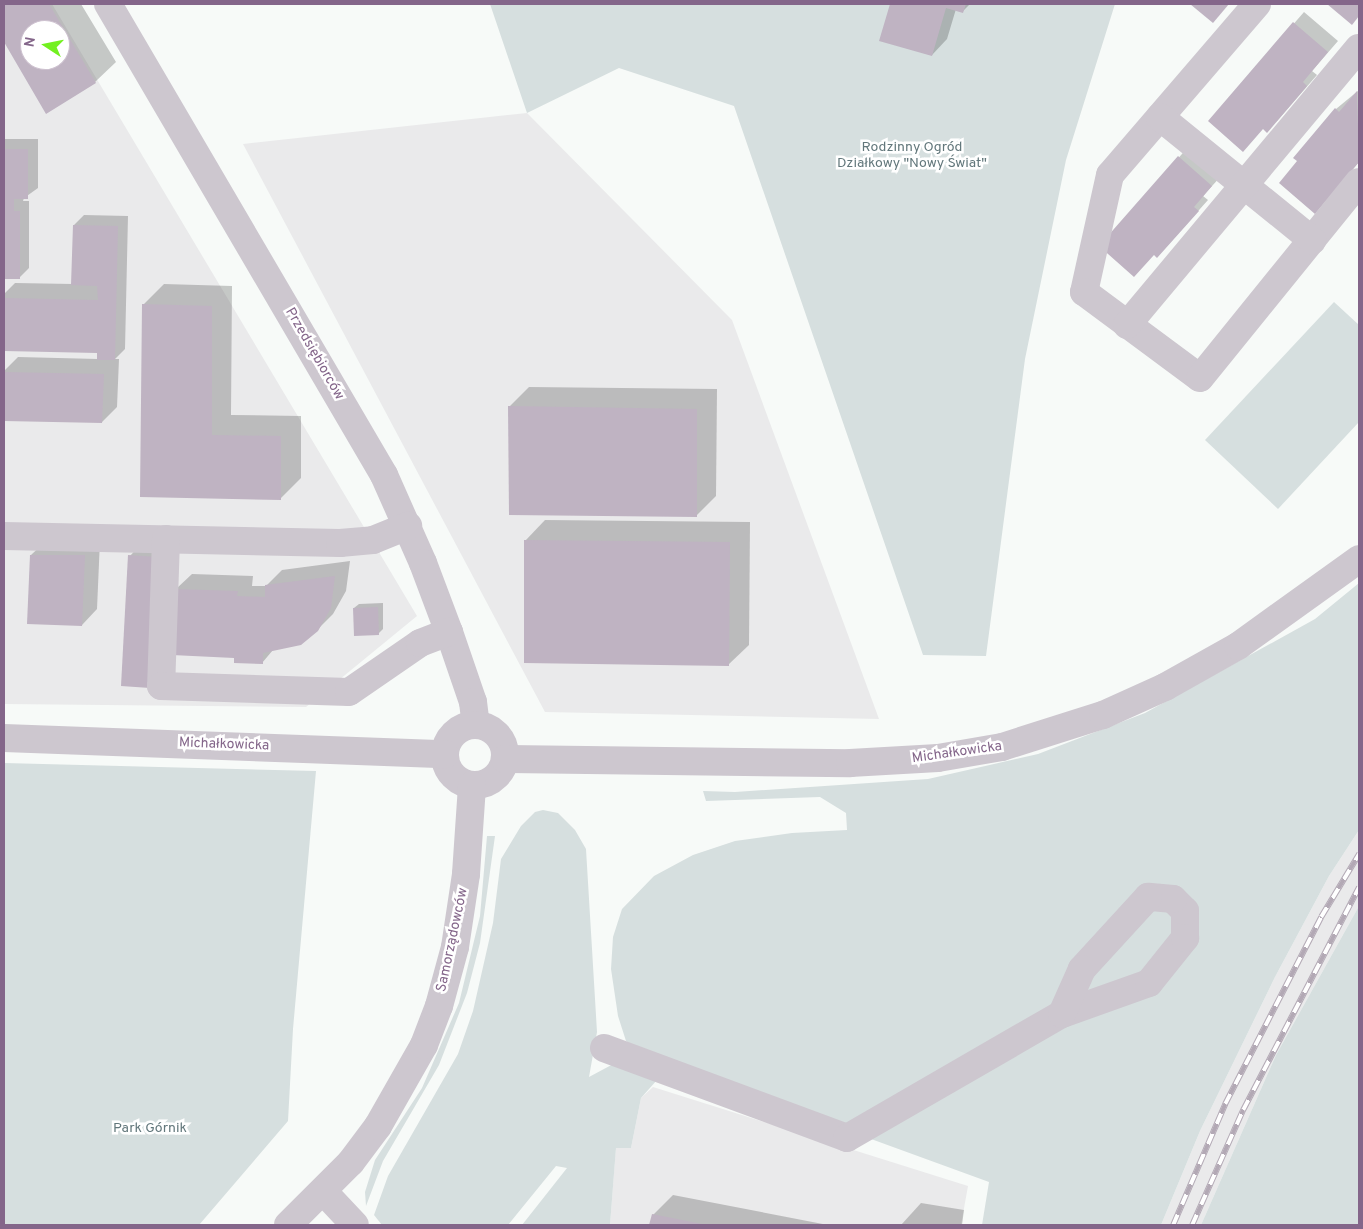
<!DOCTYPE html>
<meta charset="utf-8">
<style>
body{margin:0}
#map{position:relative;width:1363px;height:1229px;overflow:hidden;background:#f7faf8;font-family:Overpass,sans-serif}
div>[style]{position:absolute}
.built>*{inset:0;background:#eaeaeb}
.green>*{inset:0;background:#d6dfdf}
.shadow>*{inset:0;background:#0003}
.building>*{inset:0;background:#bfb3c2}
.minor>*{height:28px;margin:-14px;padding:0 14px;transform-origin:14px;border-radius:14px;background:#cdc7cf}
.minor>.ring{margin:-14px;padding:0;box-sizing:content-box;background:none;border:28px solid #cdc7cf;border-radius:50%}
.rail>*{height:5.5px;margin-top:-2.75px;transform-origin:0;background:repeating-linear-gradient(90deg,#fff 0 11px,#b3a9b5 0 22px);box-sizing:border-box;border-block:1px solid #b3a9b5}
span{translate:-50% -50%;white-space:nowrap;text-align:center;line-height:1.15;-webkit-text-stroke:5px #fff;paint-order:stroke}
.park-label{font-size:14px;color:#62777b}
.street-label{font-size:14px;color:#84668a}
.frame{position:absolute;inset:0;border:5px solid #84668a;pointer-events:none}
.north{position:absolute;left:20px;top:20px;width:50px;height:50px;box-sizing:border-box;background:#fff;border:1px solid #cec2d0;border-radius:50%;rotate:281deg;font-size:14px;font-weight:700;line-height:20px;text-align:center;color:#84668a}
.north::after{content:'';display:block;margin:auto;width:18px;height:22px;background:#73f020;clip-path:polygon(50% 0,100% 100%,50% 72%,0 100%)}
</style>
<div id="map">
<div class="built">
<div style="clip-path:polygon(evenodd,4px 4px,52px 4px,417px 616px,306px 707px,4px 704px,4px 4px,30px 30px,60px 30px,60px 60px,30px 60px,30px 30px)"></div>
<div style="clip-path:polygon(527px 113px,732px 320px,879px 719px,545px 712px,243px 144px)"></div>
<div style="clip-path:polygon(1359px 830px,1359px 906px,1276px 1055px,1201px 1225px,1161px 1225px,1200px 1131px,1275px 977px,1329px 876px)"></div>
<div style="clip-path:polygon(653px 1087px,968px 1186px,961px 1225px,610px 1225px,616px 1147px,631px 1148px,641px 1098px)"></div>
</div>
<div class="green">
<div style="clip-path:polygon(490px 4px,1115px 4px,1066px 160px,1025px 359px,986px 656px,923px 655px,734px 106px,619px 68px,527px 113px)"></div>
<div style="clip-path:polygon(1334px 302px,1359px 325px,1359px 422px,1278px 509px,1205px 440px)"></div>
<div style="clip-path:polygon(1359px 583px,1359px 830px,1329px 876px,1275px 977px,1200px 1131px,1161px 1225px,982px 1225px,989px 1182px,654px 1060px,626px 1041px,618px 1016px,611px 969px,613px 937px,622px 909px,654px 876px,693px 855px,735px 841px,792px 833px,847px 830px,846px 813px,820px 797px,706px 801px,703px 791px,735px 792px,928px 779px,1038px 754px,1145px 713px,1315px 619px)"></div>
<div style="clip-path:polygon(4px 763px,316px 771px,293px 1029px,288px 1121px,199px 1225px,4px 1225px)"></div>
<div style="clip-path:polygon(543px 810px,558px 813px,575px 830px,586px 849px,597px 1032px,589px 1077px,617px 1062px,657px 1080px,641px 1098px,631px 1148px,616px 1148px,610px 1225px,522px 1225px,567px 1168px,556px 1166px,508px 1225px,382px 1225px,374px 1215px,388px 1176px,458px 1054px,473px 1011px,493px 923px,501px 859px,521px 826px,535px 812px)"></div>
<div style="clip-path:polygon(487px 836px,495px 836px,480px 943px,467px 993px,439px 1065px,383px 1161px,366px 1206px,365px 1192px,375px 1160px,422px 1088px,459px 1003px,480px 916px)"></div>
<div style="clip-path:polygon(1359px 906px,1359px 1225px,1201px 1225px,1276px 1055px)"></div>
</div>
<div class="shadow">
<div style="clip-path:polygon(evenodd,4px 4px,81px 4px,116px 62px,95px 82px,47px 112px,4px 40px,4px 4px,30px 30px,60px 30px,60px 60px,30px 60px,30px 30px)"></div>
<div style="clip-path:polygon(891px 4px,970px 4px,963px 11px,956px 9px,947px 39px,932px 55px,880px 40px)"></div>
<div style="clip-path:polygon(1304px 12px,1338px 41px,1312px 71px,1317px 75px,1277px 121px,1263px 128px,1209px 121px)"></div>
<div style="clip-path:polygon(1359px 90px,1359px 162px,1325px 202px,1299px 161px,1336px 109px)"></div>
<div style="clip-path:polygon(4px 139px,38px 139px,38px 188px,24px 198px,23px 201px,29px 201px,29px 268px,19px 278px,4px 278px)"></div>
<div style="clip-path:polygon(1189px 146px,1222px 175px,1203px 196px,1208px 200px,1167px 246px,1154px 254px,1101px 246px)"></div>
<div style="clip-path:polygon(84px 215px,128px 216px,125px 349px,115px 359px,119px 359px,117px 407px,102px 422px,4px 420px,4px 371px,18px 357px,98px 359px,98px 350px,4px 350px,4px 294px,15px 283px,73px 284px,74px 225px)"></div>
<div style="clip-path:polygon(164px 284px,232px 286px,231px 415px,301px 416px,301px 478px,280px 499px,141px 496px,143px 305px)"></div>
<div style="clip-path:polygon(529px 387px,717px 389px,716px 496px,696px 516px,509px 407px)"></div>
<div style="clip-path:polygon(545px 520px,750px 522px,749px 645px,728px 665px,525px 541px)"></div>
<div style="clip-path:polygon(47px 540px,100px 540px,97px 609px,82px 625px,31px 555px)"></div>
<div style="clip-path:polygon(140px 545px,167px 547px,159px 676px,130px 556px)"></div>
<div style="clip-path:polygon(350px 561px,346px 591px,333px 614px,317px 630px,273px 650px,262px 663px,236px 655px,176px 589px,192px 574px,253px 576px,252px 586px,266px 586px,282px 570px)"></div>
<div style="clip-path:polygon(383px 603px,383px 629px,378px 634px,354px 608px,359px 604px)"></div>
<div style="clip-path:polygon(673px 1195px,828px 1225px,651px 1225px,653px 1215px)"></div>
<div style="clip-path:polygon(921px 1203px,964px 1210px,962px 1225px,901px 1225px)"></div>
</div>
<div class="building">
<div style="clip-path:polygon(evenodd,4px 4px,49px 4px,96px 83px,46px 114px,4px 42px,4px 4px,30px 30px,60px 30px,60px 60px,30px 60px,30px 30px)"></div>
<div style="clip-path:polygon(890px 4px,966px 4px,963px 13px,946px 8px,932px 56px,879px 41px)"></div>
<div style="clip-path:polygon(1190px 4px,1229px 4px,1213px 23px)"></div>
<div style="clip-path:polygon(1327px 4px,1359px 4px,1359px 16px,1352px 25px)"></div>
<div style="clip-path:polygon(1293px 22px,1328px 52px,1303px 82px,1307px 86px,1267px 133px,1263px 129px,1243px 152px,1208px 121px)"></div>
<div style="clip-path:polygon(1357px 91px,1359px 162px,1315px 214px,1279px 183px,1297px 161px,1293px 158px,1335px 108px,1339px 112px)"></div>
<div style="clip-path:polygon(4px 149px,28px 149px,28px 199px,14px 199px,14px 211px,20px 211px,20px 279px,4px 279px)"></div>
<div style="clip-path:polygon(1178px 156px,1212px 186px,1194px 207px,1199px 211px,1157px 258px,1154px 255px,1134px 277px,1099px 246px)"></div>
<div style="clip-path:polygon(73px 225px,118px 226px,115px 360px,97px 360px,97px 353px,4px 351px,4px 298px,98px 300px,97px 286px,71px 285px)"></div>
<div style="clip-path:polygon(142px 304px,212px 306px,212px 435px,281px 436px,281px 500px,140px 497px)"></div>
<div style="clip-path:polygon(4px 372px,104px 374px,102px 423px,4px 421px)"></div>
<div style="clip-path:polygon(508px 406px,697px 409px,697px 517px,509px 515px)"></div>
<div style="clip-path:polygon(524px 540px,730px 542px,729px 666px,524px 663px)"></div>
<div style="clip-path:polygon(30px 555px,85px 555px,82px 626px,27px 624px)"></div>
<div style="clip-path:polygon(128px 555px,157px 557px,150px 688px,121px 686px)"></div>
<div style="clip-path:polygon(335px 576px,331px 608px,318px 631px,301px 645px,263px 653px,263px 664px,234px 663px,234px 658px,172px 655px,175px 589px,238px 591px,237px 596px,265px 597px,265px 585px)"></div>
<div style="clip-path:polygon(378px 607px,379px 635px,354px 636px,353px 608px)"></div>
<div style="clip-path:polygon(652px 1214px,702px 1224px,702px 1225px,649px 1225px)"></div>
</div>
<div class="minor">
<div style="left:108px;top:4px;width:546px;rotate:59.63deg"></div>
<div style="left:384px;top:475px;width:96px;rotate:66.1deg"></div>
<div style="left:423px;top:563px;width:74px;rotate:69.4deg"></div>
<div style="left:449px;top:632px;width:74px;rotate:71.1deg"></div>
<div style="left:473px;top:702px;width:23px;rotate:83deg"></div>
<div style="left:1257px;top:4px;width:225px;rotate:130.7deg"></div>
<div style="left:1110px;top:175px;width:120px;rotate:102.5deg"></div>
<div style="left:1084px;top:292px;width:144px;rotate:36.6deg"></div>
<div style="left:1200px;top:378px;width:252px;rotate:-51deg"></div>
<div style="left:1160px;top:117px;width:196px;rotate:39deg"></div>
<div style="left:1127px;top:325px;width:361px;rotate:-50.1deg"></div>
<div style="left:4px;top:536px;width:336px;rotate:1.2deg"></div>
<div style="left:340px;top:543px;width:33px;rotate:-5deg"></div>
<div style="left:373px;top:540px;width:38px;rotate:-22deg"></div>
<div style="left:166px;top:539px;width:147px;rotate:91.9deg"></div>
<div style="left:161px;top:686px;width:188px;rotate:1.8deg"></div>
<div style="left:349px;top:692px;width:86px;rotate:-34.6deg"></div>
<div style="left:420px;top:643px;width:31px;rotate:-21deg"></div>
<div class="ring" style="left:445px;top:725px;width:32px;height:32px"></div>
<div style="left:4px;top:738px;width:441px;rotate:2.1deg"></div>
<div style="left:505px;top:759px;width:345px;rotate:0.7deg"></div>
<div style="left:850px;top:763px;width:88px;rotate:-3.3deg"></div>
<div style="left:938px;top:758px;width:65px;rotate:-9.8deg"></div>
<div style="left:1002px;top:747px;width:106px;rotate:-17.6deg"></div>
<div style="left:1103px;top:715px;width:68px;rotate:-24.3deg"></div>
<div style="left:1165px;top:687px;width:84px;rotate:-29.3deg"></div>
<div style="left:1238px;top:646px;width:149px;rotate:-35.7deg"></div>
<div style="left:604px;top:1048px;width:259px;rotate:20.3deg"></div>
<div style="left:847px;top:1138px;width:248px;rotate:-30deg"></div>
<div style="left:1062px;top:1014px;width:92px;rotate:-19.6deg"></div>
<div style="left:1149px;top:983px;width:58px;rotate:-51.3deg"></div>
<div style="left:1185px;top:938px;width:27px;rotate:-90deg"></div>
<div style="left:1185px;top:911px;width:17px;rotate:-135deg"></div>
<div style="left:1173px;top:899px;width:25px;rotate:-175deg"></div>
<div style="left:1148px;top:897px;width:98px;rotate:132.5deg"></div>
<div style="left:1082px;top:969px;width:49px;rotate:114deg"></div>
<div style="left:324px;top:1192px;width:45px;rotate:46.8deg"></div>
<div style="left:288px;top:1225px;width:89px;rotate:-45deg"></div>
<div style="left:351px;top:1162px;width:45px;rotate:-53.1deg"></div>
<div style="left:378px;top:1126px;width:93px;rotate:-60.4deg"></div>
<div style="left:424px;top:1045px;width:42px;rotate:-69deg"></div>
<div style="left:439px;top:1006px;width:61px;rotate:-74.8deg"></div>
<div style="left:455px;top:947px;width:74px;rotate:-81.4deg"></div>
<div style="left:466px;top:874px;width:89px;rotate:-86.1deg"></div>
</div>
<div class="rail">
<div style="left:1173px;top:1225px;width:132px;rotate:-66.7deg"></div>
<div style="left:1225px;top:1104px;width:210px;rotate:-62.8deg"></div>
<div style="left:1321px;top:917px;width:74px;rotate:-58.9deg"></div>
<div style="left:1192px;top:1225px;width:126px;rotate:-66.1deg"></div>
<div style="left:1243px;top:1110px;width:251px;rotate:-62.5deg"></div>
</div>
<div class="park-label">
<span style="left:912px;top:156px">Rodzinny Ogród<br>Działkowy "Nowy Świat"</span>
<span style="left:150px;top:1129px">Park Górnik</span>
</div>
<div class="street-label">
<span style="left:314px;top:354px;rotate:60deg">Przedsiębiorców</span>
<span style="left:224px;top:745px;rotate:2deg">Michałkowicka</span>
<span style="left:957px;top:753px;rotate:-8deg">Michałkowicka</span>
<span style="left:453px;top:940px;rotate:-78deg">Samorządowców</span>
</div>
<div class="frame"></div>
<div class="north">N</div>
</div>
